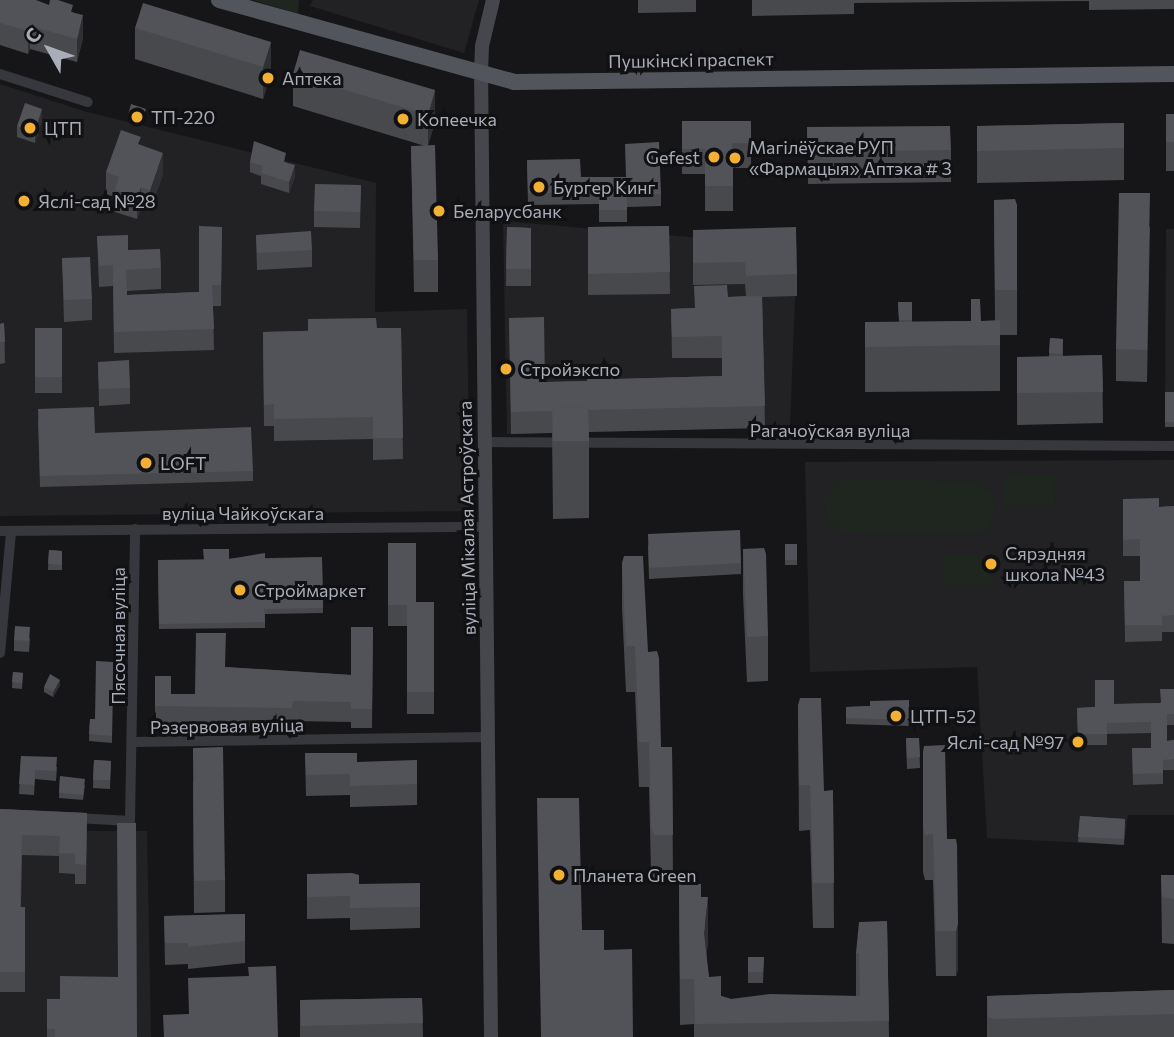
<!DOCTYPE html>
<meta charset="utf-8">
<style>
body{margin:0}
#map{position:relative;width:1174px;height:1037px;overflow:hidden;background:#161618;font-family:Commissioner,sans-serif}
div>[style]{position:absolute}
.built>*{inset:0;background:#222225}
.green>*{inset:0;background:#1e261f}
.minor>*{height:10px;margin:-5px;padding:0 5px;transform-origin:5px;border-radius:5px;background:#37383d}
.secondary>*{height:14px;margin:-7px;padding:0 7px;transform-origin:7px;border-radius:7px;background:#45474d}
.primary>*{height:16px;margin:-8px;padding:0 8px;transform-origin:8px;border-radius:8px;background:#53555c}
.wall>*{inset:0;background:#47494d}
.shaded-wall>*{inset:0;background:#2f3033}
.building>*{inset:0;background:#525359}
.dots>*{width:19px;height:19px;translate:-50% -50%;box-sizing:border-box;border:4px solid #111113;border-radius:50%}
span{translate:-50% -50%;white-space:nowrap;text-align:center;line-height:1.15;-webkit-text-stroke:6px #111113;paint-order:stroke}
.street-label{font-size:18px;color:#a8adb8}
.poi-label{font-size:18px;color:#a8adb8}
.left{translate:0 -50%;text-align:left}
.right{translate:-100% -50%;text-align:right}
.north{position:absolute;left:14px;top:14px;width:70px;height:70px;-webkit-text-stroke:5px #111113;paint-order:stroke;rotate:310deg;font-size:19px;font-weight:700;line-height:28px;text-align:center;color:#a8adb8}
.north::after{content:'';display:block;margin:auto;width:24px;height:32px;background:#a8adb8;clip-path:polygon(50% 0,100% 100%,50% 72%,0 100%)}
</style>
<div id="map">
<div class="built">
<div style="clip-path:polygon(313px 0,479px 0,464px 53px,310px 6px)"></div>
<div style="clip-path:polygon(0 84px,87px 112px,376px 183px,375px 312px,467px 309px,470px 511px,0 516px)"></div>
<div style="clip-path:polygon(503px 221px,797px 246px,790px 427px,507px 434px)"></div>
<div style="clip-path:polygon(1166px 229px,1174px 229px,1174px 427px,1165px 427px)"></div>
<div style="clip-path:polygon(1174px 460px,1174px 815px,1128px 815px,1124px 845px,987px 838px,977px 667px,810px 672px,805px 462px)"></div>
<div style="clip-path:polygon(0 831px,147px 831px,151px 1037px,0 1037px)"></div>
</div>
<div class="green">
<div style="clip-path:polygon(253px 0,299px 0,298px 14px)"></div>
<div style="clip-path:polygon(1005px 474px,1055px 476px,1054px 505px,1004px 503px)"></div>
<div style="clip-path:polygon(851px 479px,977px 482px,993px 495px,995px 515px,988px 527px,976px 534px,842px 532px,826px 519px,824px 498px,837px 482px)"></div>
<div style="clip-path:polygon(944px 555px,994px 557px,993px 585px,943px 584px)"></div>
</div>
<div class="minor">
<div style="left:0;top:74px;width:92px;rotate:17.7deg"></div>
<div style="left:486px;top:442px;width:688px;rotate:0.33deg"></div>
<div style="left:0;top:531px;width:487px;rotate:-0.5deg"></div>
<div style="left:0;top:653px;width:122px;rotate:-84.8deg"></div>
<div style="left:133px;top:742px;width:355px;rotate:-0.8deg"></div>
<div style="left:76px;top:818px;width:54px;rotate:3.2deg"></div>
<div style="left:130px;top:821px;width:292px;rotate:-89deg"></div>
</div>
<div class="secondary">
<div style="left:491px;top:1037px;width:963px;rotate:-90.59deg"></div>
<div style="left:481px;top:74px;width:28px;rotate:-88deg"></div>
<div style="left:482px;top:46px;width:47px;rotate:-76.6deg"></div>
</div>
<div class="primary">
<div style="left:219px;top:0;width:306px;rotate:15.5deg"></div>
<div style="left:514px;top:82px;width:660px;rotate:-0.69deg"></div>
</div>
<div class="wall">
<div style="clip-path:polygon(0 0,73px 12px,83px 38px,77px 62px,30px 49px,28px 54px,0 45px)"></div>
<div style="clip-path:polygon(638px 0,696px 0,696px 12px,638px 13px)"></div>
<div style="clip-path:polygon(752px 0,1174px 0,1174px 9px,1089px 10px,1089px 1px,854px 3px,854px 14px,752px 16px)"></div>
<div style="clip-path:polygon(135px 28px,271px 42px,271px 74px,263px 99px,135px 59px)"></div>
<div style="clip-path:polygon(293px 74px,435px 90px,435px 122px,428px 145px,438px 260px,438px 292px,414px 292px,411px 146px,425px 146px,293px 106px)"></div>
<div style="clip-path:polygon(146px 114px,142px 125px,128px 120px,128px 115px)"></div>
<div style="clip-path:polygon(1166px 114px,1174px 114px,1174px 171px,1166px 171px)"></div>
<div style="clip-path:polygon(42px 120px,35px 143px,17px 137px,17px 126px)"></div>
<div style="clip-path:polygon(682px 121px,751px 121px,751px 168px,733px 168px,733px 211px,705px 211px,705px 174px,682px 174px)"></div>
<div style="clip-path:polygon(1124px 123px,1124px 180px,977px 183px,977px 126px)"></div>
<div style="clip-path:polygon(807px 127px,951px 150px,951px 182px,808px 184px)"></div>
<div style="clip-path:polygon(141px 145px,163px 174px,150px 211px,141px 208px,137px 219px,115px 212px,115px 197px,106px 194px,106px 172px)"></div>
<div style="clip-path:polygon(527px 160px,581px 177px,661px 194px,661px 206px,627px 207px,627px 222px,599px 222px,599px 204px,528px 205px)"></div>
<div style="clip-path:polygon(250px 162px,286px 162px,295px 176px,289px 193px,261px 184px,261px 176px,250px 172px)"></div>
<div style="clip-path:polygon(361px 185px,360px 228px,314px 227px,314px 211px)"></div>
<div style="clip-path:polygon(994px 200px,1017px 205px,1017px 335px,1000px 335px,1000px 391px,865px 392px,865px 322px,899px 322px,898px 302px,912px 302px,912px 322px,995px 321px)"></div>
<div style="clip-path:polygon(1150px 225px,1147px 382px,1116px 381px,1116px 349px)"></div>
<div style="clip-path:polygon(669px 226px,670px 294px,588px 295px,588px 227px)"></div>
<div style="clip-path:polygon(222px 227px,221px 306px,213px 306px,214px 350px,114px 353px,113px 286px,99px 287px,97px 236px,128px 250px,161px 268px,161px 289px,127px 291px,127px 295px,199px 292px)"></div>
<div style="clip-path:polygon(507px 227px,531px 228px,531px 286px,506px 286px)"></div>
<div style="clip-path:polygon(693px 230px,797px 274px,797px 296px,762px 297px,765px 428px,589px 432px,589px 518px,553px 519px,552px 433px,511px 434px,509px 318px,545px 382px,587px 381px,615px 379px,722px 376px,722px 358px,672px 358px,671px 309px,694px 308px,728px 297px,746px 296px,745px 284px,693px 285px)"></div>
<div style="clip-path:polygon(256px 235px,312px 250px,312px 267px,257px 270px)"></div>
<div style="clip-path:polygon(62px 258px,92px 299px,92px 320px,64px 322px)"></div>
<div style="clip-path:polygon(4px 323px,5px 363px,0 364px,0 324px)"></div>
<div style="clip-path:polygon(35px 328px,62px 328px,62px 393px,35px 393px)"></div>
<div style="clip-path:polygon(401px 328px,403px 459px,373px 460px,373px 439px,274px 441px,274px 426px,264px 426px,263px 332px)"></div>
<div style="clip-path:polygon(1050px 338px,1063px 339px,1063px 356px,1102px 355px,1103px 423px,1017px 425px,1017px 357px,1049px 357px)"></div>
<div style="clip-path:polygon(98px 362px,130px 388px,130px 404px,99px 406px)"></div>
<div style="clip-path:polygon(1165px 392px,1174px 392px,1174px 427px,1165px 427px)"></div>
<div style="clip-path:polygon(38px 420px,253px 471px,253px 481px,40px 487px)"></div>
<div style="clip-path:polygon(1123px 499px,1159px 507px,1174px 506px,1174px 632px,1162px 632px,1162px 641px,1125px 642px,1124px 581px,1140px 581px,1140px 556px,1123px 556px)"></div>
<div style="clip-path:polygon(388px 543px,416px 602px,434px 602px,434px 714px,407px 714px,407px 626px,388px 626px)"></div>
<div style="clip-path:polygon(785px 544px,797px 544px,797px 565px,785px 565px)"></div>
<div style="clip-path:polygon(648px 545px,741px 563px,741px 574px,649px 579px)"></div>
<div style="clip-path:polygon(743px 549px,768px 636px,768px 681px,747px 682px,743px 594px)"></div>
<div style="clip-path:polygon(49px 550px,62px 551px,62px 570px,48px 570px)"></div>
<div style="clip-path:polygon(322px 557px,323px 613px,265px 614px,265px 628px,159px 629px,158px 560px)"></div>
<div style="clip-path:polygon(622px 563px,648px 652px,661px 747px,672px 747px,673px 880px,654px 881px,651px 873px,649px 787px,639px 787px,635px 692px,626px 692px,622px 608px)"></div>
<div style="clip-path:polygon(373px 627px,372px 728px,351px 728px,351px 722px,293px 721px,292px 727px,155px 725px,155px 676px,171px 694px,195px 694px,225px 667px,351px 675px)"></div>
<div style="clip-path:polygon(30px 638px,29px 652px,14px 651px,14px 640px)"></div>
<div style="clip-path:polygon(113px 662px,112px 743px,89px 741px,90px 719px,95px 719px)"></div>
<div style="clip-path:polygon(13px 672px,23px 673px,22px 689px,12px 688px)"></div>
<div style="clip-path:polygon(60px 685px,53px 697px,44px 692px,44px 687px)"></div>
<div style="clip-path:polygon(1174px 689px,1174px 725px,1167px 725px,1167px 741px,1174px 740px,1174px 770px,1163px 770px,1163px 784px,1133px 785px,1132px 748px,1151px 748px,1151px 733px,1107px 734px,1107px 745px,1078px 745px,1077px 708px,1095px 707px,1114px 704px,1160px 703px)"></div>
<div style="clip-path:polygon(909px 700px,909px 726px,846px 724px,846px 707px,870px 706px)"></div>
<div style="clip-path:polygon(798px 705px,824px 791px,833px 795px,834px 928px,813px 928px,810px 830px,799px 831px)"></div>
<div style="clip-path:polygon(906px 738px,919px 738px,920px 768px,907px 769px)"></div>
<div style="clip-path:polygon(923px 752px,947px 839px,956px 839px,958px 969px,956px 976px,936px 976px,933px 880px,925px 880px,923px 872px)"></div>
<div style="clip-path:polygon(305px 753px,417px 784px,417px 805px,350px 807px,350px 795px,306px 796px)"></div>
<div style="clip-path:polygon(21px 756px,57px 767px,56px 781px,35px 779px,34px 795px,19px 794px)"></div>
<div style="clip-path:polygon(94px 760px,111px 761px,110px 789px,93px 788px)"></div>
<div style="clip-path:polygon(60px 776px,85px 785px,83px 800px,59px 798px)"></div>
<div style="clip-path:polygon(193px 780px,225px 880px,225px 912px,194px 913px)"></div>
<div style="clip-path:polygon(0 809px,87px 813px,86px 884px,75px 884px,75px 874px,59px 873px,59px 856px,22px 855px,21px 907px,25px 907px,25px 992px,0 992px)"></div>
<div style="clip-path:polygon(1080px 816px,1125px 819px,1124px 845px,1078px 842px)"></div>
<div style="clip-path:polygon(307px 874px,359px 884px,420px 907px,420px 928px,350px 930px,350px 918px,307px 919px)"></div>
<div style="clip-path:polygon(1161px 875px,1174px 875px,1174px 944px,1162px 943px)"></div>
<div style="clip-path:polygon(679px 884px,701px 897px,708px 942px,706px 956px,709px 977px,721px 996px,731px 999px,856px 996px,856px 953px,887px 921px,889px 1037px,694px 1037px,694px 1024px,680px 1025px)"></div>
<div style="clip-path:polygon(245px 914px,245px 963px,188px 969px,188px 964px,165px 965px,164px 916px)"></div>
<div style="clip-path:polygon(748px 957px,764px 957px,763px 983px,748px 983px)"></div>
<div style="clip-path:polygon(1174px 990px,1174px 1037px,987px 1037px,987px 996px)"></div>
<div style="clip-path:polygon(422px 998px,423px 1037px,300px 1037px,300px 1000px)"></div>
<div style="clip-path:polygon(47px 999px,137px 1037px,47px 1037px)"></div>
</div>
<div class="shaded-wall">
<div style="clip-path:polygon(83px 15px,83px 38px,77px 62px,77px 39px)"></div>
<div style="clip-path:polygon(30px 26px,30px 49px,28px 54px,28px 31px)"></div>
<div style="clip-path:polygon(271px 42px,271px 74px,263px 99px,263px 67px)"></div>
<div style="clip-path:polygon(435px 90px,435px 122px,428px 146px,428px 115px)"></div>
<div style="clip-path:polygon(42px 109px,42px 120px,35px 143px,35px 132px)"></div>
<div style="clip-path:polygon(163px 153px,163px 174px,150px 211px,150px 190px)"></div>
<div style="clip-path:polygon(295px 165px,295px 176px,289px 193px,289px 182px)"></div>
<div style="clip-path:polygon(141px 187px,141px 208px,137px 219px,137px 198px)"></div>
<div style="clip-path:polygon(60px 680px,60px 685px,53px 697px,53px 692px)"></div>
<div style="clip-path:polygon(708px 897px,708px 942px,704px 979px,704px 933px)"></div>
<div style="clip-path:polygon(958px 924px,958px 969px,956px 976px,956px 931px)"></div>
</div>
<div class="building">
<div style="clip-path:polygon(0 0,36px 0,49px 5px,50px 0,58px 0,73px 5px,71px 12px,83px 15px,77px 39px,30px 26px,28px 31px,0 23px)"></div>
<div style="clip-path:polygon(143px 3px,271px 42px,263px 67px,135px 28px)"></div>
<div style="clip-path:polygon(300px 50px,435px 90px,428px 115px,293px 74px)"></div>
<div style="clip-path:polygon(25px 103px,42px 109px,35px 132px,17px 126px)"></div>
<div style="clip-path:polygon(131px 104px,146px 109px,142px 120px,128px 115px)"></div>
<div style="clip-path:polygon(1166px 114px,1174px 114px,1174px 142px,1166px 142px)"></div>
<div style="clip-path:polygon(682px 121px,751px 121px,751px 143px,732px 143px,733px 186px,705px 186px,705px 149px,682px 149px)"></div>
<div style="clip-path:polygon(1124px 123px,1124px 148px,977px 151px,977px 126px)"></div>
<div style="clip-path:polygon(950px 126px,951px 150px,808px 152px,807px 127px)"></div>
<div style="clip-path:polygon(121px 130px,141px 137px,138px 144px,163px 153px,150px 190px,141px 187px,137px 198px,115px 190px,119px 177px,106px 172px)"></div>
<div style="clip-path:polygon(254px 141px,286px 153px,284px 162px,295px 165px,289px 182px,261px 173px,263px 166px,250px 162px)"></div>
<div style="clip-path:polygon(659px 142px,661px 194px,627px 195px,627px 210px,599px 210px,599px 192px,528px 193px,527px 160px,580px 159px,581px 177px,626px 177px,625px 144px)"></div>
<div style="clip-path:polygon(435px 145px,438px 260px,414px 260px,411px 146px)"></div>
<div style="clip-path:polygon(315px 184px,361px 185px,360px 212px,314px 211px)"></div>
<div style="clip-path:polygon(1119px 193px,1150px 193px,1147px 350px,1116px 349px)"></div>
<div style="clip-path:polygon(1015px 199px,1017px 205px,1017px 290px,995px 290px,994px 200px)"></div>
<div style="clip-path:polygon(199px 226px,222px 227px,221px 285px,212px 285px,214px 329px,114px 332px,113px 265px,99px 266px,97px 236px,128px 235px,128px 250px,160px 249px,161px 268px,126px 270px,127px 295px,199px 292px)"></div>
<div style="clip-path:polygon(669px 226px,670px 272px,588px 274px,588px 227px)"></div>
<div style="clip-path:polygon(507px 227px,531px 228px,531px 269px,506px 269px)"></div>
<div style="clip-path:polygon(796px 227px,797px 274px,746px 276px,745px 262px,693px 263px,693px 230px)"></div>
<div style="clip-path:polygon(311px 231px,312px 250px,257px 253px,256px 235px)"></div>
<div style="clip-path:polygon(90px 257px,92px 299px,64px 300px,62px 258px)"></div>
<div style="clip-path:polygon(727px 285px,728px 297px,762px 296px,765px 406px,589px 410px,588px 406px,552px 407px,552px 411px,511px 412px,509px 318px,544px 317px,545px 382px,587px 381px,587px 368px,615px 367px,615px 379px,722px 376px,722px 336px,672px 337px,671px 309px,695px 308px,694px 286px)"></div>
<div style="clip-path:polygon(971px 299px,980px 299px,981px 321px,1000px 320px,1000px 345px,865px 347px,865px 322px,971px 321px)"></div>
<div style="clip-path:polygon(898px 302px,912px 302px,912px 320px,899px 320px)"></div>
<div style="clip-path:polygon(376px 318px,377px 328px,401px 328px,403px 438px,373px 438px,373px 417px,274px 419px,274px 404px,264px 405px,263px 332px,308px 331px,308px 319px)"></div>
<div style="clip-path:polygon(4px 323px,5px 342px,0 342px,0 324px)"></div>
<div style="clip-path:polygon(35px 328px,62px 328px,62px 377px,35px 377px)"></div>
<div style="clip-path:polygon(1050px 338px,1063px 339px,1062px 354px,1049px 353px)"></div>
<div style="clip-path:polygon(1102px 355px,1103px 392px,1017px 393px,1017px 357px)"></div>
<div style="clip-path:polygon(129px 360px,130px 388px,99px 389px,98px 362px)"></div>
<div style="clip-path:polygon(1165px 392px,1174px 392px,1174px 422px,1165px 422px)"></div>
<div style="clip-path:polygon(588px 406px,589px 441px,553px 441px,552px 407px)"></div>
<div style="clip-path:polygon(94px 407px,95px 433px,251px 427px,253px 471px,40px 476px,38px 409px)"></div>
<div style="clip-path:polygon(1159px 498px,1159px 507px,1174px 506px,1174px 615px,1162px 616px,1162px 625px,1125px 625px,1124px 581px,1140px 581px,1140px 539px,1123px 540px,1123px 499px)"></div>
<div style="clip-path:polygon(740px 530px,741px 563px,649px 568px,648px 534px)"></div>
<div style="clip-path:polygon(388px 543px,416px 543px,416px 602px,434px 602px,434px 692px,407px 692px,407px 605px,388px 605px)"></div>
<div style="clip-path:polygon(785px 544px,797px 544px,797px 560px,785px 560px)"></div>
<div style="clip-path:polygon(764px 548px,766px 554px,768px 636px,747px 637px,743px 549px)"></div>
<div style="clip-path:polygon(203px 549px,229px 549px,229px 559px,265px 553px,265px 559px,322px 557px,323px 608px,264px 609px,265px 622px,159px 624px,158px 560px,204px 560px)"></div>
<div style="clip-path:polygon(49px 550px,62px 551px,62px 565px,48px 564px)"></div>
<div style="clip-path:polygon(624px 556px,643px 556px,648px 652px,657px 651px,659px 658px,661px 747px,672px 747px,673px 835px,654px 835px,651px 827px,649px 742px,639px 742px,635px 646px,626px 646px,622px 563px)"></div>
<div style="clip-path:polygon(15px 626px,30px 627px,29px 641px,14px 640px)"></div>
<div style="clip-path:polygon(351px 627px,373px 627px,372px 709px,351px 709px,351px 702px,293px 701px,292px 708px,155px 706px,155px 676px,171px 676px,171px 694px,195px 694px,196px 633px,226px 633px,225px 667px,351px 675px)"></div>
<div style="clip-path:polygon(96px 661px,113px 662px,112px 736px,89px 734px,90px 719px,95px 719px)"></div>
<div style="clip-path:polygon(13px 672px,23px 673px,22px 683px,12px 682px)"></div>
<div style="clip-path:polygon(50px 674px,60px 680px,53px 692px,44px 687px)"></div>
<div style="clip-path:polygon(1095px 680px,1114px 680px,1114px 704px,1161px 703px,1160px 689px,1174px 689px,1174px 714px,1167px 714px,1167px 741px,1174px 740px,1174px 759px,1163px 760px,1163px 773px,1133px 774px,1132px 748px,1151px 748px,1151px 722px,1107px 723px,1107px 734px,1078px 734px,1077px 708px,1095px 707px)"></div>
<div style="clip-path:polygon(800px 698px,821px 698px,824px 791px,833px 790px,833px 795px,834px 883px,813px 883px,810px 785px,799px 785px,798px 705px)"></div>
<div style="clip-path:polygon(909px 700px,909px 720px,846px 718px,846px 707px,870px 706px,870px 701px)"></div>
<div style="clip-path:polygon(906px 738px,919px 738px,920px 757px,907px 758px)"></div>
<div style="clip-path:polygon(945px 745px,947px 839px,956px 839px,957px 845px,958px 924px,956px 931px,936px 931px,933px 834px,925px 835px,923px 827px,923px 752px,924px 746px)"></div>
<div style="clip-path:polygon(223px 747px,225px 880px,194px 881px,193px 748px)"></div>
<div style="clip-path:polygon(305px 753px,357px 753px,357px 762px,417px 760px,417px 784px,350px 786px,350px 774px,306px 775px)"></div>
<div style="clip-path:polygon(21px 756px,57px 757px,56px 771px,35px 770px,34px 785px,19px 784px)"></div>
<div style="clip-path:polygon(94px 760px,111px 761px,110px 780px,93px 780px)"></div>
<div style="clip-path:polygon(60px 776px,85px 779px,83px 795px,59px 793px)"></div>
<div style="clip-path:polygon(537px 798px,579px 798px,582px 930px,604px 930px,604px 950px,632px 949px,633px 1037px,541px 1037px)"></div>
<div style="clip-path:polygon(0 809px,87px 813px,86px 865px,75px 864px,75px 854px,59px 853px,60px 836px,22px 835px,20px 907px,25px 907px,25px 972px,0 972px)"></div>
<div style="clip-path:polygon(1080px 816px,1125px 819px,1124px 839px,1078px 837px)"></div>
<div style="clip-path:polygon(117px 823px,136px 823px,137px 1037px,55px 1037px,55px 1029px,47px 1029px,47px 999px,60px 999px,60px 976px,118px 977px)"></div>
<div style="clip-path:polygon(352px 873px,359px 875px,359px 884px,420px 883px,420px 907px,350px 908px,350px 896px,307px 897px,307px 874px)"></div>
<div style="clip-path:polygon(1161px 875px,1174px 875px,1174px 899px,1162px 897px)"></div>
<div style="clip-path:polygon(679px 884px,701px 884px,701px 897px,708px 897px,704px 933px,709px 977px,721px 976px,721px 996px,731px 999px,770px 994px,860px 996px,859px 953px,856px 953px,859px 922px,887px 921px,889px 1021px,695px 1024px,694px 979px,680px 979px)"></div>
<div style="clip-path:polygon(245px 914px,245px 941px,188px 947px,188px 943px,165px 943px,164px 916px)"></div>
<div style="clip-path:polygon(748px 957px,764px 957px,763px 972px,748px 972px)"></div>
<div style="clip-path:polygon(276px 966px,278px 1037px,164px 1037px,163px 1015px,189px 1014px,188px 978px,249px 976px,248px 967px)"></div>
<div style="clip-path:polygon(1174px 990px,1174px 1014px,995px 1019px,988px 1017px,987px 996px)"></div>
<div style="clip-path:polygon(422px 998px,423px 1023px,301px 1026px,300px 1000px)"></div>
</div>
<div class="dots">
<div style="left:268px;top:78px;background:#f2b134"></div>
<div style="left:137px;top:117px;background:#f2b134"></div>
<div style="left:403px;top:119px;background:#f2b134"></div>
<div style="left:30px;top:128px;background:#f2b134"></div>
<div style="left:714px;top:157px;background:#f2b134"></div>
<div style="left:735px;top:158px;background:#f2b134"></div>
<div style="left:539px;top:187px;background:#f2b134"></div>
<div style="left:24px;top:201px;background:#f2b134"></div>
<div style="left:439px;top:211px;background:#f2b134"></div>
<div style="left:506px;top:369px;background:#f2b134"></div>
<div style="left:146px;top:463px;background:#f2b134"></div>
<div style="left:991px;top:564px;background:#f2b134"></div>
<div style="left:240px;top:590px;background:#f2b134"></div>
<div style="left:896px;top:716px;background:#f2b134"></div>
<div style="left:1078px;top:742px;background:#f2b134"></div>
<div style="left:559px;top:875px;background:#f2b134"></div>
</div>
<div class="street-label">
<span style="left:691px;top:60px;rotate:-1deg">Пушкінскі праспект</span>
<span style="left:830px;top:430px">Рагачоўская вуліца</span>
<span style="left:243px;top:513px">вуліца Чайкоўскага</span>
<span style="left:467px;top:518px;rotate:-91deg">вуліца Мікалая Астроўскага</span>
<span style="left:118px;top:636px;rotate:-90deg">Пясочная вуліца</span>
<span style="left:227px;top:726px;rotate:-1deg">Рэзервовая вуліца</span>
</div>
<div class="poi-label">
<span class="left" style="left:282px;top:78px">Аптека</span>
<span class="left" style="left:151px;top:117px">ТП-220</span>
<span class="left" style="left:417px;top:119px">Копеечка</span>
<span class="left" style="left:44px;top:128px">ЦТП</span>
<span class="left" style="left:749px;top:158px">Магілёўскае РУП<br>«Фармацыя» Аптэка # 3</span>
<span class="right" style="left:700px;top:157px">Gefest</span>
<span class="left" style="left:553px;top:187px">Бургер Кинг</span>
<span class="left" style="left:38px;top:201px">Яслі-сад №28</span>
<span class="left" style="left:453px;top:211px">Беларусбанк</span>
<span class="left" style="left:520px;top:369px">Стройэкспо</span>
<span class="left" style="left:160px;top:463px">LOFT</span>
<span class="left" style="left:1005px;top:564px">Сярэдняя<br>школа №43</span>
<span class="left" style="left:254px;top:590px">Строймаркет</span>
<span class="left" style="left:910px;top:716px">ЦТП-52</span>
<span class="right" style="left:1064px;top:742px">Яслі-сад №97</span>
<span class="left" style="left:573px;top:875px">Планета Green</span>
</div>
<div class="north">С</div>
</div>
